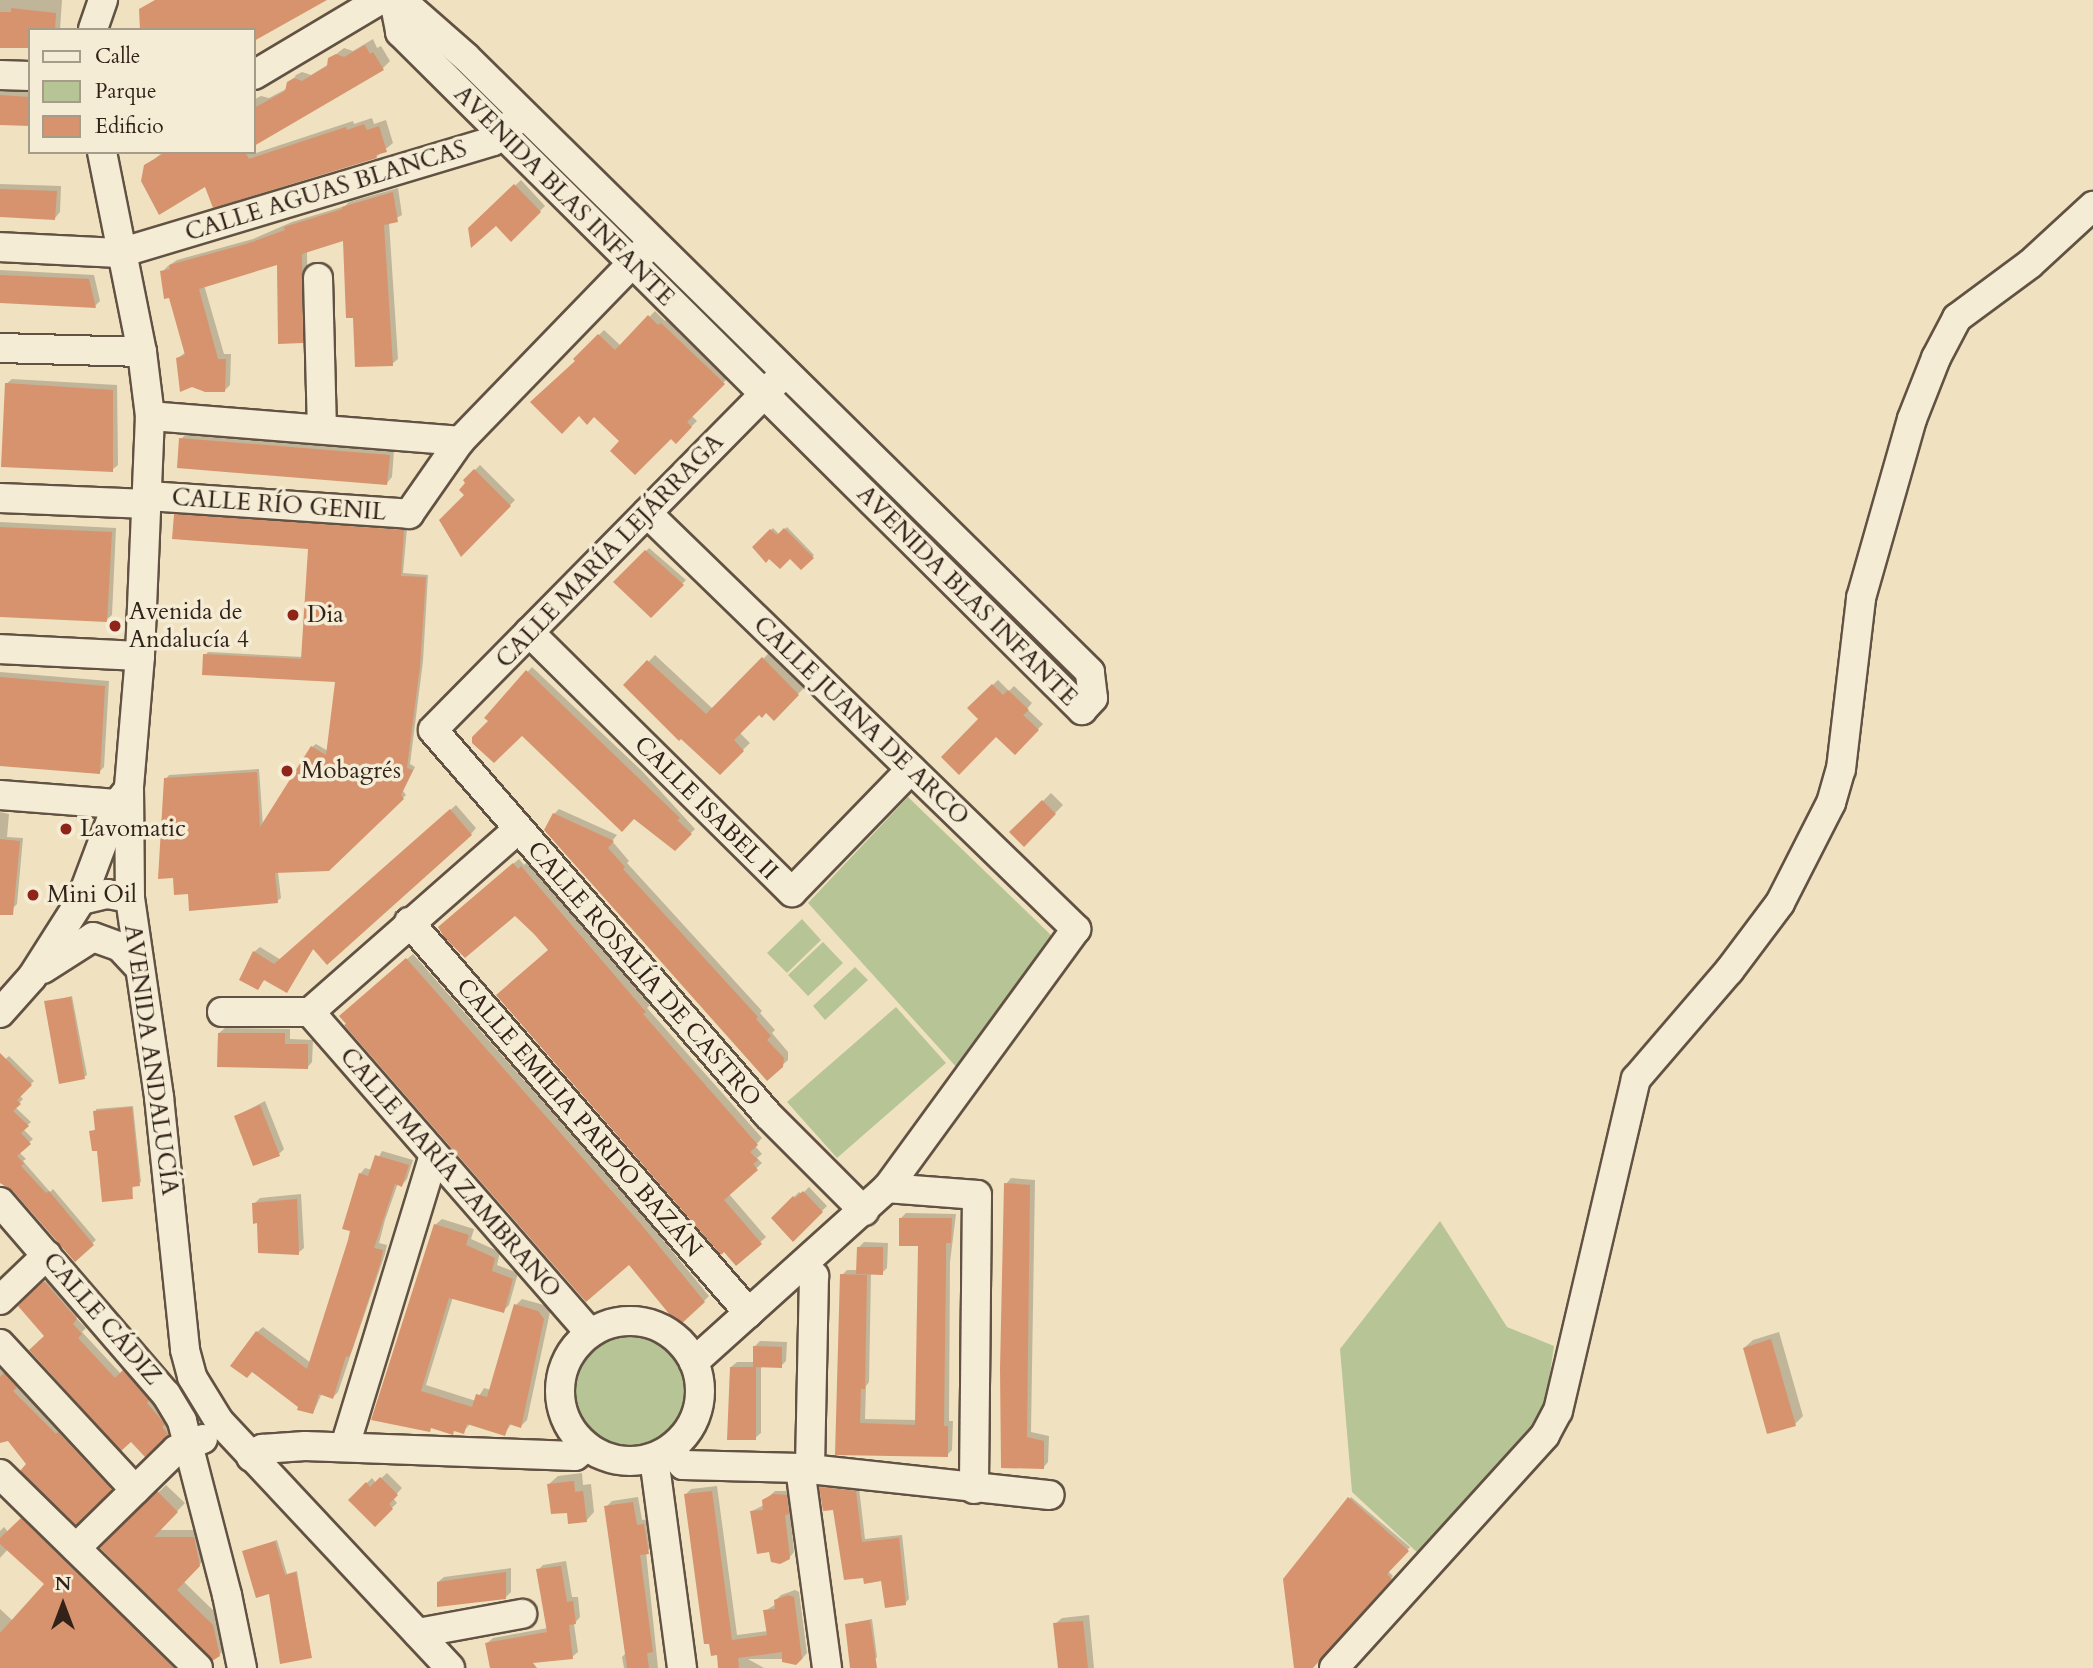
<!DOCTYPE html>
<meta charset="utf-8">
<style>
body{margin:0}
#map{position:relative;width:2093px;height:1668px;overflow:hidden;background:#f0e2c0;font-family:Cardo,serif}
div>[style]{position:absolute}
.green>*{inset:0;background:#b7c495}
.round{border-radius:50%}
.shadow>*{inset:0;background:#0003}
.building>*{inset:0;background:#d7936e}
.roads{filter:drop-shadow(2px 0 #625243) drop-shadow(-2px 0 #625243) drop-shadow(0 2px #625243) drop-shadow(0 -2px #625243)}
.minor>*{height:28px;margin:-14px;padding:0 14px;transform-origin:14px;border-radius:14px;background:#f5ecd6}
.minor>.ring{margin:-14px;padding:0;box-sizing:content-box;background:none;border:28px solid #f5ecd6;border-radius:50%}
.dots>*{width:19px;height:19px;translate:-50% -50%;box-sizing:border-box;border:4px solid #f5ecd6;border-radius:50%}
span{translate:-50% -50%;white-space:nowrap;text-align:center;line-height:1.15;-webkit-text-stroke:7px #f5ecd6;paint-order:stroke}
.street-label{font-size:24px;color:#322219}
.poi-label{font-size:24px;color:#322219}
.left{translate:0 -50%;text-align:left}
.legend{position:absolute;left:28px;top:28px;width:228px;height:126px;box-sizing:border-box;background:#f5ecd6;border:2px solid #a79b8a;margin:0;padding:9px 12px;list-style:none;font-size:21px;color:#322219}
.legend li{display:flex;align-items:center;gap:14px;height:35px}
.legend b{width:35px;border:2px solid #a79b8a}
.north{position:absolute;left:28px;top:1570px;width:70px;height:70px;-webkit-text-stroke:5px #f5ecd6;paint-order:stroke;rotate:0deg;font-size:19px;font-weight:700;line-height:28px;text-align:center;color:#322219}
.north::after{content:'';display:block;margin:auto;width:24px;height:32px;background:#322219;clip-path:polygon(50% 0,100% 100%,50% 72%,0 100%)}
</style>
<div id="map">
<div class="green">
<div style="clip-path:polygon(908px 797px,1054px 938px,959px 1070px,808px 903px)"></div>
<div style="clip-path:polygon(802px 919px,821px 940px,787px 973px,767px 953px)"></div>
<div style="clip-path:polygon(823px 942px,843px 963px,808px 996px,788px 975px)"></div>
<div style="clip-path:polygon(855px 967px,868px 980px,825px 1020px,813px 1006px)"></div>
<div style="clip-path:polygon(896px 1007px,946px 1063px,837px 1158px,787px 1102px)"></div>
<div style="clip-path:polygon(1440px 1221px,1507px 1327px,1554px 1346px,1543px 1420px,1419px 1554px,1352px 1492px,1340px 1349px)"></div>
<div class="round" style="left:574px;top:1335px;width:114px;height:114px"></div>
</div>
<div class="shadow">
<div style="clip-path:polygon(0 0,62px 0,60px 30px,30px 30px,0 48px)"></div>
<div style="clip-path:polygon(373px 39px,377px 48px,381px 46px,390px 61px,383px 68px,254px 144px,255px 99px,261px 96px,269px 98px,288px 88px,296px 75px,302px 72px,311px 75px,329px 64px,330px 59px,344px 48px,353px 51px)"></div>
<div style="clip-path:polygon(0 91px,30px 92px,30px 124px,0 123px)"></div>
<div style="clip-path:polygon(372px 118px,374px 124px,386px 120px,393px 143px,376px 157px,206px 184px,146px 166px,163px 152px,254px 152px,254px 148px,256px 153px,353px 121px,354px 124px)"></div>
<div style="clip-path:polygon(521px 180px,545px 206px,511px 239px,496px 223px,469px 229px)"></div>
<div style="clip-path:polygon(0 184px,61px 186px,60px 212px,55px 218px,0 215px)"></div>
<div style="clip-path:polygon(398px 188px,402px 215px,389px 222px,398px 359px,392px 364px,355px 317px,344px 238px,307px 251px,308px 336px,302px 341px,279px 263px,204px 285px,224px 354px,231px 354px,230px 385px,225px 390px,178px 358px,186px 352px,162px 272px,168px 266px,177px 260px,253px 239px,292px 222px,345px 206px,349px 202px)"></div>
<div style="clip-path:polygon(0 270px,94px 275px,100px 301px,95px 306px,0 301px)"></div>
<div style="clip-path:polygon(655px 311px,665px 321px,667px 318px,729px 377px,691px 415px,697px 421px,676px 442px,671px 437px,622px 441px,575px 359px,604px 330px,621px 346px)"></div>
<div style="clip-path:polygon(12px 379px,117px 385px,118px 465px,112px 470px,6px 384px)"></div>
<div style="clip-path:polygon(186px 434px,394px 450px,392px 477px,387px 483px,181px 439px)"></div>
<div style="clip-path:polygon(480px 465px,515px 500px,462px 554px,467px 484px,465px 480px)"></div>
<div style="clip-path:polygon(179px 512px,407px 528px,403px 573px,428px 575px,423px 661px,410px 764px,415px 767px,403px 791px,406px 795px,328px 869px,278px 872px,281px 898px,277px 901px,190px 892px,166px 779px,169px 775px,259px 769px,263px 826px,312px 747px,316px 744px,328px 751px,337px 680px,205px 655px,208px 652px,303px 657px,310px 548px,176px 515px)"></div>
<div style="clip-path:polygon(0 522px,116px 528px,112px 615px,106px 620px,0 616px)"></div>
<div style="clip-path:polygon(787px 527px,814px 555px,801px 568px,790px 557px,754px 547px,773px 528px,780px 535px)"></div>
<div style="clip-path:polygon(649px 548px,686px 580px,651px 616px,615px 582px)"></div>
<div style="clip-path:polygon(770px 652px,805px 687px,774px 718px,766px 711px,759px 712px,739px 732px,750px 743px,720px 772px,626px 685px,655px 655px,713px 709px)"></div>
<div style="clip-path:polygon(532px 667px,643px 772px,695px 829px,675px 848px,522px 734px,486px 718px)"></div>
<div style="clip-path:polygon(0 672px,109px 681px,104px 767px,99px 772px,0 764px)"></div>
<div style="clip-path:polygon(998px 680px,1009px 691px,1014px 686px,1032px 703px,1027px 709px,1043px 724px,1015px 753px,969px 708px)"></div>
<div style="clip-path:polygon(1051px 793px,1063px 805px,1024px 845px,1012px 832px)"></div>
<div style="clip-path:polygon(456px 805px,476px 828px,471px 834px,327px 963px,314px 948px,286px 990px,265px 979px,257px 988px,254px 952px,260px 947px,281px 960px)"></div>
<div style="clip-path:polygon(559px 809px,617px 835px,612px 841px,629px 861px,627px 863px,762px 1011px,760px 1013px,775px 1030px,772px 1033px,788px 1052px,788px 1060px,767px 1079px,554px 814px)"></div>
<div style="clip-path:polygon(0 812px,9px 814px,7px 837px,23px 838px,17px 904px,13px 908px,0 907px)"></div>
<div style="clip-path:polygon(519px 859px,524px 865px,527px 862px,650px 1005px,647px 1008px,762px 1138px,755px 1146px,762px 1154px,757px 1158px,762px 1163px,729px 1194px,766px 1237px,737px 1264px,550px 950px,516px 913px,446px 921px)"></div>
<div style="clip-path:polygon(413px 954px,645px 1218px,709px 1296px,704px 1301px,629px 1262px,348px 1023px,347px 1011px)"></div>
<div style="clip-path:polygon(72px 996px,87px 1075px,84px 1077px,46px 1002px)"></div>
<div style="clip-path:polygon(225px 1028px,290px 1029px,290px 1039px,313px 1040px,312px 1062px,307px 1068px,219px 1033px)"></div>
<div style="clip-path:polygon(9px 1056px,34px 1081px,19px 1095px,23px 1099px,15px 1107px,31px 1122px,23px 1129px,33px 1139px,19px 1152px,26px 1159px,23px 1161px,50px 1192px,53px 1189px,96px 1240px,75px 1259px,0 1174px,0 1064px)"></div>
<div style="clip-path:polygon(265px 1101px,284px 1149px,279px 1154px,236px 1116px)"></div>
<div style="clip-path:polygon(133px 1106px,141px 1182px,133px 1185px,132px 1197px,98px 1149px,91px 1132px,96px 1129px,96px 1109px)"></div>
<div style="clip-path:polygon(382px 1151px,413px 1160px,407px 1179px,402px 1185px,398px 1183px,385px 1220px,379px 1243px,387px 1245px,385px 1254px,338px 1392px,333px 1397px,322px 1393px,313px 1413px,257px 1332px,263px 1327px,311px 1363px,349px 1240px,360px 1174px,365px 1168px,372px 1170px)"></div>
<div style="clip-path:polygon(1011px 1178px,1035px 1180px,1031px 1432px,1049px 1436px,1048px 1462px,1043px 1468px,1003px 1467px,1006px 1184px)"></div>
<div style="clip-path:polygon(809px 1187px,827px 1206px,793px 1239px,773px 1218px,799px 1192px,802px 1194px)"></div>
<div style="clip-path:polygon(301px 1194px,304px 1248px,298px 1253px,254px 1204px,260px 1198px)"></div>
<div style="clip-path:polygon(906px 1213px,956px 1214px,950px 1262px,949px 1421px,953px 1421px,952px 1450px,947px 1455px,837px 1453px,842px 1275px,847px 1270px,858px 1270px,858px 1248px,864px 1242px,888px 1243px,887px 1268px,882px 1273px,871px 1273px,869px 1382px,866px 1386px,865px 1419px,917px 1420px,920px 1245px,901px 1218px)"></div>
<div style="clip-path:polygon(442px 1219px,474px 1229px,471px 1239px,500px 1252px,497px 1265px,518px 1273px,509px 1305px,503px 1311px,453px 1297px,426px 1385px,476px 1401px,484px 1388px,491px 1390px,516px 1305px,522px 1299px,544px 1305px,550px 1312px,527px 1420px,521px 1426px,512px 1423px,504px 1434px,470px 1424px,463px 1432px,374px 1419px,435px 1225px)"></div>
<div style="clip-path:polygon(50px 1277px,81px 1313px,76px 1318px,86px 1328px,82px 1332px,121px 1374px,129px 1366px,153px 1394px,173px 1429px,145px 1455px,20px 1306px)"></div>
<div style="clip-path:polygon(1779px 1332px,1803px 1416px,1795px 1424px,1744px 1348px,1753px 1340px)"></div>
<div style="clip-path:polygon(760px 1341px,787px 1342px,786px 1361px,781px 1366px,761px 1365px,761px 1433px,755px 1438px,731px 1367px,737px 1362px,754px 1362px,755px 1346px)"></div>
<div style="clip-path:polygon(0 1359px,20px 1382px,16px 1386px,61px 1431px,63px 1429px,114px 1484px,76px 1522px,0 1431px)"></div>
<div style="clip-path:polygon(387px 1473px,402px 1488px,393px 1498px,397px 1503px,375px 1524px,350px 1500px,372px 1478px,376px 1483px)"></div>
<div style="clip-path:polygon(582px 1473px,583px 1485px,591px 1484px,594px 1512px,586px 1521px,568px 1511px,549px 1484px,558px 1476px)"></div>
<div style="clip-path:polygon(825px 1484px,859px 1488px,865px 1539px,902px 1535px,909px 1599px,905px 1603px,883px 1579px,835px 1508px,821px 1488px)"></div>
<div style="clip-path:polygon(166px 1485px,185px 1503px,159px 1530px,201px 1530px,207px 1557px,183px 1581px,220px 1617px,227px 1647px,219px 1655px,102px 1548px)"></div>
<div style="clip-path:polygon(717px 1486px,737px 1635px,768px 1631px,765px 1611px,776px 1604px,776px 1600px,781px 1595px,795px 1590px,799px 1592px,807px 1653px,802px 1659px,748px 1659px,764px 1668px,720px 1668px,685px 1495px,691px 1489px)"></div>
<div style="clip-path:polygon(775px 1491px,792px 1491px,794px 1507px,790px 1512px,794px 1552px,789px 1558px,752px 1511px,764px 1505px,764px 1501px)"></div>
<div style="clip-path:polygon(638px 1497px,642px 1520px,650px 1519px,653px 1546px,646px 1552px,658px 1668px,624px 1668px,622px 1657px,626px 1653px,606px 1507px,612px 1501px)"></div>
<div style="clip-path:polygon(1351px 1497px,1410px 1547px,1388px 1571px,1393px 1576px,1311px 1668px,1296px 1668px,1285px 1580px)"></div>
<div style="clip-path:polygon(27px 1514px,184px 1668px,0 1668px,0 1609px,13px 1621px,46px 1584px,8px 1549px,0 1558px,0 1531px,4px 1527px,8px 1532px)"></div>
<div style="clip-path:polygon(277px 1540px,287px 1574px,297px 1571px,311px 1657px,244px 1552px)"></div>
<div style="clip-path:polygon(566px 1561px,572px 1597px,578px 1597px,580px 1617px,574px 1624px,578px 1652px,572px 1657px,487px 1643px,493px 1638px,548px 1628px,538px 1570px,543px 1565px)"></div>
<div style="clip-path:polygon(511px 1568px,511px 1592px,505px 1598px,438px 1582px,444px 1577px)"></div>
<div style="clip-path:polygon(1089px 1615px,1094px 1668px,1059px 1668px,1055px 1624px,1062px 1618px)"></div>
<div style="clip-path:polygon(872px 1619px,877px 1657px,875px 1659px,847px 1624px)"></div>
</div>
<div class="building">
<div style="clip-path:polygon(155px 0,327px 0,254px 41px,254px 30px,140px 30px,139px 9px)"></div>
<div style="clip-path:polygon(11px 8px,56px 13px,55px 30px,30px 30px,30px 48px,0 48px,0 12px,11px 12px)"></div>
<div style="clip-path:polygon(365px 45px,370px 54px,373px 52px,384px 70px,254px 146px,254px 108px,285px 91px,287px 82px,294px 78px,302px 81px,327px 66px,328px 58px,336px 54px,344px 57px)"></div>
<div style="clip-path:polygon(0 95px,30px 97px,30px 126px,0 125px)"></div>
<div style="clip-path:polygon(364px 124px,367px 130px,379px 126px,387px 152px,376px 155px,377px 158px,213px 208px,205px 187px,159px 215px,141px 181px,144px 165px,166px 152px,245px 152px,249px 159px,346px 127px,347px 130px)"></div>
<div style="clip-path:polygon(514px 184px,541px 212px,511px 242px,496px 226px,471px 248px,468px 228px)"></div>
<div style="clip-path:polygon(0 189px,57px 191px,55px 220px,0 217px)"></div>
<div style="clip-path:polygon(393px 192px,398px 222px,384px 225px,393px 366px,355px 367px,353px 318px,346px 318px,343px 241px,302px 254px,303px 343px,278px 344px,277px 265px,199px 289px,218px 359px,226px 359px,225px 392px,205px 392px,192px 387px,180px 392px,176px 358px,185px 355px,169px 298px,164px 299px,160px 271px,170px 269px,169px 265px,246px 244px,285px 230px,284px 227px,342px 209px,342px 207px)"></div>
<div style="clip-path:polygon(0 275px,89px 279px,96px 308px,0 303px)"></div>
<div style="clip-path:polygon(648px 315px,658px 325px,661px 323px,725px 384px,687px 422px,692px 427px,676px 444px,671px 439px,635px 475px,610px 451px,619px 441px,594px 417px,587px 425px,579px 416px,562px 434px,530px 402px,575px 361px,573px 359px,598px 334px,615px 350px)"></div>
<div style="clip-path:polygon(5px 383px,113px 390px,113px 472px,1px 467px)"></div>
<div style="clip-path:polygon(179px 438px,390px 455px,387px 485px,177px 468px)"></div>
<div style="clip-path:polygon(474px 469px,511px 506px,461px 557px,439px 520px,464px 495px,459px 490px,465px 483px,463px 480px)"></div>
<div style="clip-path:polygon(174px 514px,404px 530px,401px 576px,426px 577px,420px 666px,407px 768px,413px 770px,401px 795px,404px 799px,329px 871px,275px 873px,278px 903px,189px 911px,188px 894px,174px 895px,173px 878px,158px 879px,164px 778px,257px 772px,260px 827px,311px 746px,326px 755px,335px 682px,202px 675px,203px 654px,301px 659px,308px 549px,172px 539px)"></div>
<div style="clip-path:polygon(0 527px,112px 532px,107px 622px,0 617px)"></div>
<div style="clip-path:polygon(784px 528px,814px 558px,801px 570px,790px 559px,780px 569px,769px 559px,766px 563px,752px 547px,770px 529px,777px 535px)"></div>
<div style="clip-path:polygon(645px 550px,684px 585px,651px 618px,613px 582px)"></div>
<div style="clip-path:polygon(762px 657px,799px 695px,774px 721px,766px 713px,762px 718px,759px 715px,734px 740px,744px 751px,720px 775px,681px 739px,679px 741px,623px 685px,647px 660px,706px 714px)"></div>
<div style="clip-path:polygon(526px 670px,680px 818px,677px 820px,692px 834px,675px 851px,634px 819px,622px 832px,522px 736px,494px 763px,472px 743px,472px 737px,488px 721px,484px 718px)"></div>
<div style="clip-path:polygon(0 677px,105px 686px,100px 774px,0 766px)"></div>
<div style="clip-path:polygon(992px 684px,1003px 695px,1008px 690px,1029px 710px,1023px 715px,1039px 730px,1015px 755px,996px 737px,959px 775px,941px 757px,978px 719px,967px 708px)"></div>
<div style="clip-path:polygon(1042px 800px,1056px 814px,1024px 847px,1009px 832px)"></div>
<div style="clip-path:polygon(450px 809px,472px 835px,327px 965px,313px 949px,287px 993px,264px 980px,258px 990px,239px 980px,253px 951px,274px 964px)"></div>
<div style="clip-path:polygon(553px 813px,614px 841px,608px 848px,625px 867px,623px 869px,758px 1017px,756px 1019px,771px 1036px,767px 1040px,784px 1058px,783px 1067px,767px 1081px,544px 830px)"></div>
<div style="clip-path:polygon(0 839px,20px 841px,13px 915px,0 915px)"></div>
<div style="clip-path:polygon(513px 863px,518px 869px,521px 866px,646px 1012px,643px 1014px,758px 1145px,750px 1152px,758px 1160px,753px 1164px,758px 1170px,724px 1200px,762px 1244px,736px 1266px,724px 1252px,721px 1255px,496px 995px,548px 950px,534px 934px,515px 916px,465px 958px,444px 937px,438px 927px)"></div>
<div style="clip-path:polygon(406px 958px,640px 1223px,705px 1302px,679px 1326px,629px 1265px,586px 1302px,344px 1025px,346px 1024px,339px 1016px)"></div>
<div style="clip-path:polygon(71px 997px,85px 1079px,59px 1084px,44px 1001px)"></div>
<div style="clip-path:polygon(218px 1033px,285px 1033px,285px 1044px,308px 1044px,308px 1069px,217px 1067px)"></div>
<div style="clip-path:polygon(0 1053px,32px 1085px,17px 1100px,21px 1104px,13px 1111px,29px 1126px,21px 1133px,31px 1144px,17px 1156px,24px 1163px,21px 1166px,46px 1193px,49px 1191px,94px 1245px,75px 1262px,13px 1191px,0 1183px)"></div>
<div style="clip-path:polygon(260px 1105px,280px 1156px,253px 1166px,234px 1116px)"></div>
<div style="clip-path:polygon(132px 1107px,140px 1186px,132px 1187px,133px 1199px,102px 1202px,97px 1151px,92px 1151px,89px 1131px,95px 1130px,93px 1111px)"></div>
<div style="clip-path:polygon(375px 1155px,409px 1165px,402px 1187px,395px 1184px,381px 1227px,374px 1248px,383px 1250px,381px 1261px,353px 1347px,349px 1357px,346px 1356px,333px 1399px,319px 1394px,313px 1414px,297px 1410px,298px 1407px,252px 1372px,247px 1378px,230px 1366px,256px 1331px,307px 1369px,348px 1240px,350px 1231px,342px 1229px,359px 1173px,368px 1176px)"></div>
<div style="clip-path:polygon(1004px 1183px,1030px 1185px,1027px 1437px,1044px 1441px,1044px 1469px,1001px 1468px,1000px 1369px)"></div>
<div style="clip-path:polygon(803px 1191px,823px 1212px,793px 1242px,771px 1218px,793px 1196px,795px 1198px)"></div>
<div style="clip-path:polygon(297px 1199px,299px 1255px,258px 1253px,257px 1223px,253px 1224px,252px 1203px)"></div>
<div style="clip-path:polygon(899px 1218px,952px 1218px,951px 1243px,946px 1243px,946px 1268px,944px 1426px,948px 1426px,948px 1457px,835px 1455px,840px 1274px,867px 1275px,865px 1389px,861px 1389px,860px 1423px,915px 1425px,918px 1246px,899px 1246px)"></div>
<div style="clip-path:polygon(434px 1224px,469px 1235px,466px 1245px,495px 1258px,492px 1271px,513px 1279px,504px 1313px,449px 1298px,421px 1391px,472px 1407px,476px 1394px,487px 1397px,514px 1304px,538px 1311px,544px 1319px,521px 1428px,509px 1424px,505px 1436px,467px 1424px,464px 1434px,454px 1431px,453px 1435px,431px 1428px,430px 1432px,371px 1420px)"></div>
<div style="clip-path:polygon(857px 1247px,883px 1247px,883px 1275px,856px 1274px)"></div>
<div style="clip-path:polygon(44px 1281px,77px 1319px,73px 1324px,82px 1334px,78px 1338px,115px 1378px,123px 1370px,149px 1400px,147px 1403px,165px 1424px,162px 1427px,169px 1435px,145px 1457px,131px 1442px,121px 1451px,29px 1350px,44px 1336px,18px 1306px)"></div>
<div style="clip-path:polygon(1771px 1339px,1796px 1426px,1767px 1434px,1743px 1348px)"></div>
<div style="clip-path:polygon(753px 1346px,782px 1347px,782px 1368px,753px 1367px)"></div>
<div style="clip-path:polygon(730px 1367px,756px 1367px,756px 1440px,727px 1440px)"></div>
<div style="clip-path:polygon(4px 1373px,17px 1387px,13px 1391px,56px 1434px,58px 1432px,112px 1490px,76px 1525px,20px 1471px,26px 1464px,8px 1441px,0 1443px,0 1377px)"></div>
<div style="clip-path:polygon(380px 1477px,398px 1495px,389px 1504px,393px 1509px,375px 1527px,348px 1500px,366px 1482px,370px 1487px)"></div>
<div style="clip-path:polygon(574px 1481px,575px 1492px,583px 1491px,587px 1522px,568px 1524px,567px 1513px,551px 1514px,547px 1484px)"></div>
<div style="clip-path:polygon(819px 1487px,856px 1491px,862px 1542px,899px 1538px,906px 1605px,885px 1608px,881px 1581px,864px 1584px,863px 1578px,844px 1580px,833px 1510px,823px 1511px)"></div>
<div style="clip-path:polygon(157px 1491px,178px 1512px,154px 1537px,194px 1537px,200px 1566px,177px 1590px,213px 1625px,220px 1656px,212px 1661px,100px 1548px)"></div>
<div style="clip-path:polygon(712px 1491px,732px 1640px,767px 1635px,763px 1610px,775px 1609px,774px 1600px,788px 1595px,794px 1597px,802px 1659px,796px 1665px,782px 1662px,782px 1652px,738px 1658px,739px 1668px,718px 1668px,717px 1655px,711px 1656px,709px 1644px,704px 1644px,684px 1494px)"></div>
<div style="clip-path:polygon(773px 1494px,787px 1495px,789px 1514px,785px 1515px,790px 1559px,780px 1564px,771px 1562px,769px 1552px,757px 1554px,750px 1511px,763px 1510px,762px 1500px)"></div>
<div style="clip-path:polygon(1348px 1497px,1409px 1551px,1387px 1574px,1392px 1579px,1313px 1668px,1294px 1668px,1283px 1579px)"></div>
<div style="clip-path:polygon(633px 1502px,637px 1525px,644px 1524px,649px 1554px,640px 1555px,653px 1652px,647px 1653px,649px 1668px,627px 1668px,604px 1506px)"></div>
<div style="clip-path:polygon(21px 1518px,174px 1668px,0 1668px,0 1633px,44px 1584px,0 1544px,0 1538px)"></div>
<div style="clip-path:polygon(275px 1541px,285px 1575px,296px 1572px,312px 1658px,280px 1664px,269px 1594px,256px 1598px,242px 1551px)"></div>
<div style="clip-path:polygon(561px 1566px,567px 1602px,573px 1601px,576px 1624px,569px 1625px,573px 1659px,533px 1663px,537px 1668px,490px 1668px,485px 1643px,547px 1632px,536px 1569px)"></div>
<div style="clip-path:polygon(506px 1572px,506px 1599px,437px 1607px,437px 1582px)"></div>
<div style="clip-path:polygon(870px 1620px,877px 1668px,850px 1668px,845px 1624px)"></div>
<div style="clip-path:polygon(1083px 1621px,1088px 1668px,1058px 1668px,1053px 1623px)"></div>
</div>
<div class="roads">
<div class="minor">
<div style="left:394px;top:0;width:33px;rotate:79deg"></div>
<div style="left:400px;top:32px;width:962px;rotate:44.83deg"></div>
<div style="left:1082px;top:710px;width:16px;rotate:-47deg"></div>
<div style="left:1093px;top:698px;width:26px;rotate:-97deg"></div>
<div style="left:1090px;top:672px;width:876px;rotate:-135.42deg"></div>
<div style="left:466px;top:57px;width:86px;rotate:-138.8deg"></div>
<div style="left:93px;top:29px;width:31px;rotate:-71deg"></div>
<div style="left:0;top:75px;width:30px;rotate:2deg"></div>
<div style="left:254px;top:75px;width:147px;rotate:-30.8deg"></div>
<div style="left:102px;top:152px;width:204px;rotate:78.7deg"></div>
<div style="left:142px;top:352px;width:64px;rotate:82.9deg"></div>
<div style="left:150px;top:416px;width:240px;rotate:92.4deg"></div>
<div style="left:140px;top:656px;width:131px;rotate:94.8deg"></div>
<div style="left:129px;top:787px;width:111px;rotate:89.5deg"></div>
<div style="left:130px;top:898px;width:201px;rotate:81.7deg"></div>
<div style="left:159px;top:1097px;width:254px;rotate:84.1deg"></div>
<div style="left:185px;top:1350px;width:28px;rotate:75deg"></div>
<div style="left:192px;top:1377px;width:52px;rotate:58.5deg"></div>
<div style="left:219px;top:1421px;width:338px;rotate:46.9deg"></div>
<div style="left:0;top:247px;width:120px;rotate:2.9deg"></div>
<div style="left:120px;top:253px;width:389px;rotate:-16.7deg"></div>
<div style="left:493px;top:141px;width:28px;rotate:-42deg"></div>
<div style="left:318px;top:278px;width:150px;rotate:88.5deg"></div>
<div style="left:0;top:348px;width:142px;rotate:1.6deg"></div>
<div style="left:777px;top:381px;width:490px;rotate:134.6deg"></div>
<div style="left:433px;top:730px;width:510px;rotate:48.97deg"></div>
<div style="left:768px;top:1115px;width:136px;rotate:45deg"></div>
<div style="left:150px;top:416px;width:311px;rotate:4.6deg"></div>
<div style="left:148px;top:496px;width:262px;rotate:3.9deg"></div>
<div style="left:409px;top:514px;width:89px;rotate:-55.1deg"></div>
<div style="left:460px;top:441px;width:264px;rotate:-45.9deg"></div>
<div style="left:0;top:498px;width:148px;rotate:2.3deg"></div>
<div style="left:647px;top:513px;width:598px;rotate:44.12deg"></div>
<div style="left:1076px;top:929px;width:321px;rotate:126.1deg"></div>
<div style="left:887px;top:1188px;width:260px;rotate:138deg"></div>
<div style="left:529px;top:632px;width:370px;rotate:44.7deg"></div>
<div style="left:792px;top:892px;width:171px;rotate:-45.9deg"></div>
<div style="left:0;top:649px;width:140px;rotate:2.9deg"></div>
<div style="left:0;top:795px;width:117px;rotate:4.4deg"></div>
<div style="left:81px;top:900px;width:103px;rotate:-69.4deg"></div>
<div style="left:117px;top:804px;width:14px;rotate:-51deg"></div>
<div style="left:409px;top:922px;width:518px;rotate:48.99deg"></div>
<div style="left:43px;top:969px;width:59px;rotate:-32.6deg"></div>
<div style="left:93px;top:937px;width:29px;rotate:20deg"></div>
<div style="left:120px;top:947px;width:26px;rotate:47deg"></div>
<div style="left:222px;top:1012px;width:88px"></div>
<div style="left:310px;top:1012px;width:276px;rotate:-41.3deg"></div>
<div style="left:310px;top:1012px;width:426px;rotate:48.9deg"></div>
<div style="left:0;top:1013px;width:48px;rotate:-48.4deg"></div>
<div style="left:32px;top:977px;width:91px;rotate:-57.5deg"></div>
<div style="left:81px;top:900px;width:27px;rotate:-13deg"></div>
<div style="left:107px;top:894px;width:23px;rotate:10deg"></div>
<div style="left:887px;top:1188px;width:90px;rotate:4.4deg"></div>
<div style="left:977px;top:1195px;width:294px;rotate:90.6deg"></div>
<div style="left:0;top:1202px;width:254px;rotate:49.2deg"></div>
<div style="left:166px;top:1394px;width:31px;rotate:59deg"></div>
<div style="left:182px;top:1421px;width:180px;rotate:75.5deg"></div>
<div style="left:227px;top:1595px;width:75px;rotate:78.4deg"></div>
<div style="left:803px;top:1265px;width:16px;rotate:45deg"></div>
<div style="left:814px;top:1276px;width:194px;rotate:91.2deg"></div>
<div style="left:0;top:1300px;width:65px;rotate:-43.8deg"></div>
<div class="ring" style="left:560px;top:1321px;width:112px;height:112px"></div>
<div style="left:0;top:1344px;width:199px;rotate:47.2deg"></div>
<div style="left:345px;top:1446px;width:304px;rotate:-73deg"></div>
<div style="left:670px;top:1450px;width:20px;rotate:49deg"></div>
<div style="left:683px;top:1465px;width:117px;rotate:1.5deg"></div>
<div style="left:800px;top:1468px;width:251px;rotate:6.2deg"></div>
<div style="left:251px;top:1457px;width:14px;rotate:-36deg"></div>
<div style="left:262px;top:1449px;width:43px;rotate:-4deg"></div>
<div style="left:305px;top:1446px;width:270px;rotate:2.1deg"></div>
<div style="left:575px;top:1456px;width:14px;rotate:-39deg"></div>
<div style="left:654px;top:1458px;width:212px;rotate:82.4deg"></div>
<div style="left:800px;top:1468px;width:202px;rotate:82.3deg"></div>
<div style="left:0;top:1474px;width:277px;rotate:44.4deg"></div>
<div style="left:76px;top:1548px;width:140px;rotate:-44.4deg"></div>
<div style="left:176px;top:1450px;width:29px;rotate:-22deg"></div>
<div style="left:418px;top:1633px;width:106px;rotate:-10.4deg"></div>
<div style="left:1334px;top:1668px;width:314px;rotate:-47.8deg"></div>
<div style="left:1545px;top:1435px;width:27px;rotate:-62deg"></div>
<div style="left:1558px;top:1411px;width:341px;rotate:-76.8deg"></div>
<div style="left:1636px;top:1079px;width:143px;rotate:-49.3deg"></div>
<div style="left:1729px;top:971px;width:85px;rotate:-53.1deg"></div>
<div style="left:1780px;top:903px;width:112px;rotate:-63deg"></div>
<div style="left:1831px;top:803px;width:35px;rotate:-74deg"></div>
<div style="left:1841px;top:769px;width:172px;rotate:-83.3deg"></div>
<div style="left:1861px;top:598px;width:186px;rotate:-74.1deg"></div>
<div style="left:1912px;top:419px;width:66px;rotate:-68.5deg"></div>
<div style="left:1936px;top:358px;width:45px;rotate:-62.3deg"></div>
<div style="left:1957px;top:318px;width:91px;rotate:-36.5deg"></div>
<div style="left:2030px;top:264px;width:86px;rotate:-42.6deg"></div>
</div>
</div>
<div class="dots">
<div style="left:293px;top:615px;background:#8f2418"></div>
<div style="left:115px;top:626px;background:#8f2418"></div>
<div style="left:287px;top:771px;background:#8f2418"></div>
<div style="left:66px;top:829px;background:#8f2418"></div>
<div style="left:33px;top:895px;background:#8f2418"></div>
</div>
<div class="street-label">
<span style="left:326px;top:191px;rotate:-17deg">CALLE AGUAS BLANCAS</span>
<span style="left:564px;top:196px;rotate:45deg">AVENIDA BLAS INFANTE</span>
<span style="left:279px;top:505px;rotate:4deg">CALLE RÍO GENIL</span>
<span style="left:610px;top:551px;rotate:-46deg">CALLE MARÍA LEJÁRRAGA</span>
<span style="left:967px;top:596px;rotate:45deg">AVENIDA BLAS INFANTE</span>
<span style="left:861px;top:721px;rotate:44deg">CALLE JUANA DE ARCO</span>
<span style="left:706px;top:808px;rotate:45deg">CALLE ISABEL II</span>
<span style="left:644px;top:974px;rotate:49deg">CALLE ROSALÍA DE CASTRO</span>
<span style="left:151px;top:1060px;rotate:82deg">AVENIDA ANDALUCÍA</span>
<span style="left:579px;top:1118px;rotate:49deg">CALLE EMILIA PARDO BAZÁN</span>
<span style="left:450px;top:1173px;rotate:49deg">CALLE MARÍA ZAMBRANO</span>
<span style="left:102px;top:1319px;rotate:49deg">CALLE CÁDIZ</span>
</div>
<div class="poi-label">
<span class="left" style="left:129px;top:626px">Avenida de<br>Andalucía 4</span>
<span class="left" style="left:307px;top:615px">Dia</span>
<span class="left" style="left:301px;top:771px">Mobagrés</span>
<span class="left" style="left:80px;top:829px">Lavomatic</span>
<span class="left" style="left:47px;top:895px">Mini Oil</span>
</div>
<ul class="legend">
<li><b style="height:9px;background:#f5ecd6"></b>Calle</li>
<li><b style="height:19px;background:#b7c495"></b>Parque</li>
<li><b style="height:19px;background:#d7936e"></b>Edificio</li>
</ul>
<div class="north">N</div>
</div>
